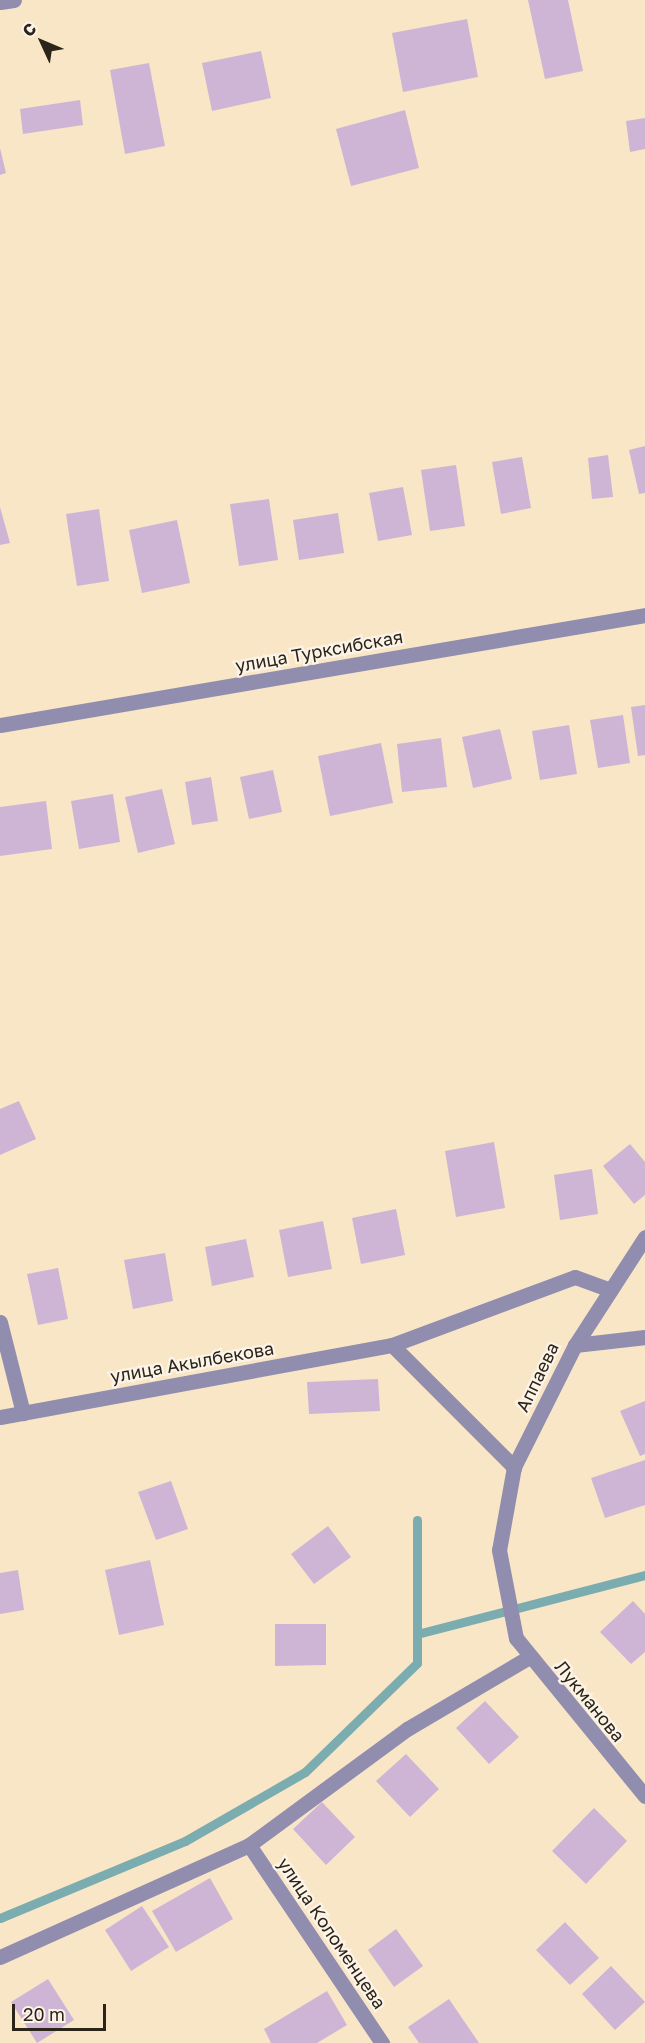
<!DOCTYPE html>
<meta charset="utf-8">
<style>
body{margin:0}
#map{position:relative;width:645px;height:2043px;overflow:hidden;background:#f9e6c6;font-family:"Golos Text",sans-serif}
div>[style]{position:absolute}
.stream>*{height:9px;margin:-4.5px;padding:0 4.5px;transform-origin:4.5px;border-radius:4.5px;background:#7bacb0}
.building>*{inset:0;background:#ceb5d5}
.minor>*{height:15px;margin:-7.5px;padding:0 7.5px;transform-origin:7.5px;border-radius:7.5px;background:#908daf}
span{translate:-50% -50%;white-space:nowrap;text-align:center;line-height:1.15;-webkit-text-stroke:4.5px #fcf4e8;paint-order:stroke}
.street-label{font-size:18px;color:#2b2418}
.north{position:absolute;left:12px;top:12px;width:60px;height:60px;-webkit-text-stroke:4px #fcf4e8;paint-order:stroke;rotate:314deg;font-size:16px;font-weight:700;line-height:24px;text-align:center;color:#2b2418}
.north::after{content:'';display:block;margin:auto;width:21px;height:27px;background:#2b2418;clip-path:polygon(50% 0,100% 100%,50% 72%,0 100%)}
.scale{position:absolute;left:12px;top:2004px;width:94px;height:27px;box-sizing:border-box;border:3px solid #2b2418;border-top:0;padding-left:8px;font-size:18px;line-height:21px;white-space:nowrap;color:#2b2418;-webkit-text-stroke:4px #fcf4e8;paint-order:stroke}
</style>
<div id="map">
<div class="stream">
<div style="left:417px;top:1634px;width:236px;rotate:-14.5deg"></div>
<div style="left:0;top:1918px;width:200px;rotate:-22.6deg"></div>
<div style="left:185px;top:1841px;width:138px;rotate:-29.9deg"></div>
<div style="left:305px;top:1772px;width:156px;rotate:-44.2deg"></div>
<div style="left:417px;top:1663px;width:143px;rotate:-90deg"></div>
</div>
<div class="building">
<div style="clip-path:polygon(528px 0,568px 0,583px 71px,545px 79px)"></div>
<div style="clip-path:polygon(467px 19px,478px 77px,403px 92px,392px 33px)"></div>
<div style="clip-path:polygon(261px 51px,271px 98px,212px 111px,202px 63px)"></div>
<div style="clip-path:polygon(149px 63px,165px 146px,125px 154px,110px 70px)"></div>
<div style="clip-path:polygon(80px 100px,83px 125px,23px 134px,20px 109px)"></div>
<div style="clip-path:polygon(405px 110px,419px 168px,351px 186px,336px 129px)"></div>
<div style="clip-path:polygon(645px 118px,645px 149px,630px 152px,626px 121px)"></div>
<div style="clip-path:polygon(0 148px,6px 173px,0 175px)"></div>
<div style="clip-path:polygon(645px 446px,645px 493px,639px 494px,629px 450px)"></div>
<div style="clip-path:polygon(608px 455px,613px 497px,592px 499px,588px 458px)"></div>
<div style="clip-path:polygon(522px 457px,531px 508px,501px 514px,492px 462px)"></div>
<div style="clip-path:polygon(456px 465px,465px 526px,430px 531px,421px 470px)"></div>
<div style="clip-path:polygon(403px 487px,412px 535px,378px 541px,369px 493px)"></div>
<div style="clip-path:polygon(269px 499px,278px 560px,239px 566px,230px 504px)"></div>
<div style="clip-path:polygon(0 507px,10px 543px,0 545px)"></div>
<div style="clip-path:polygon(99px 509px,109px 581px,77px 586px,66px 514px)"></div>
<div style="clip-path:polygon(338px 513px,344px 553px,299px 560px,293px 520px)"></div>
<div style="clip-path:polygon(177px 520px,190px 583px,142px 593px,129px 530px)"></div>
<div style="clip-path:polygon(645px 705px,645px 755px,638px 756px,631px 707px)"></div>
<div style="clip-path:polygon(623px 715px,630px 763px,598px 768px,590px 720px)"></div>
<div style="clip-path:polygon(569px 725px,577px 774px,540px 780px,532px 731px)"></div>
<div style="clip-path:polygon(500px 729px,512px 779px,473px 788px,462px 737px)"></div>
<div style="clip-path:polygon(441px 738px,447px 787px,402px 792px,397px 744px)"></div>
<div style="clip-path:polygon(381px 743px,393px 803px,330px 816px,318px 756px)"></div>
<div style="clip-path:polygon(273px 770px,282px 812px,249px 819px,240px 777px)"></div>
<div style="clip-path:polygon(211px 777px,218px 821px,192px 825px,185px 782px)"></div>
<div style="clip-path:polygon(162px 789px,175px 844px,138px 853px,125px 797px)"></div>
<div style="clip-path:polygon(113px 794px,120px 842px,79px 849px,71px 801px)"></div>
<div style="clip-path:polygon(46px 801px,52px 849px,0 856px,0 807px)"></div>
<div style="clip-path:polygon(19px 1101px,36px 1139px,0 1155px,0 1109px)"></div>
<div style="clip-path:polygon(494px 1142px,505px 1208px,456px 1217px,445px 1151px)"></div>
<div style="clip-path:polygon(630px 1144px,645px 1162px,645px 1195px,634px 1204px,603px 1166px)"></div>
<div style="clip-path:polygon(592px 1169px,598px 1214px,560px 1220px,554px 1175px)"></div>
<div style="clip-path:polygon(396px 1209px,405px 1255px,361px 1264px,352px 1218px)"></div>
<div style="clip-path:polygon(323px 1221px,332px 1269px,288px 1277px,279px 1230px)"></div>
<div style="clip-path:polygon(246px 1239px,254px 1277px,212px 1286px,205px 1247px)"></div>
<div style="clip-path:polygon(165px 1253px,173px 1301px,133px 1309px,124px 1260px)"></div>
<div style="clip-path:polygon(58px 1268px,68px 1319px,38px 1325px,27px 1274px)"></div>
<div style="clip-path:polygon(378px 1379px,380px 1411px,309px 1414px,307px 1382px)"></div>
<div style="clip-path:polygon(645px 1401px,645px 1454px,640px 1456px,620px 1411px)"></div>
<div style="clip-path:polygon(645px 1460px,645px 1505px,605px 1518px,591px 1478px)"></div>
<div style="clip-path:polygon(171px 1481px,188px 1529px,156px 1540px,138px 1492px)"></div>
<div style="clip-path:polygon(328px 1526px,351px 1557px,314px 1584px,291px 1554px)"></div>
<div style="clip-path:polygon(150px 1560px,164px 1625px,119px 1635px,105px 1570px)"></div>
<div style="clip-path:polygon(18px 1570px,24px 1610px,0 1614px,0 1573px)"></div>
<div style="clip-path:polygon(633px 1601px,645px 1614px,645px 1652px,631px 1664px,600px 1632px)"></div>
<div style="clip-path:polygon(275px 1624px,326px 1624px,326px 1665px,275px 1666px)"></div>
<div style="clip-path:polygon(485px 1701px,519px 1737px,489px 1764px,456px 1728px)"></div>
<div style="clip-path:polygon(406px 1754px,439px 1789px,410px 1817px,376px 1781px)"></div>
<div style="clip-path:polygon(322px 1802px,355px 1837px,326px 1865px,293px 1829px)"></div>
<div style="clip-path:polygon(594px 1808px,627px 1841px,586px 1884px,552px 1851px)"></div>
<div style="clip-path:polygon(210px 1878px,233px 1919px,176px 1952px,152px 1911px)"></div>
<div style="clip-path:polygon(142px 1906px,169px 1947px,131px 1971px,105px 1930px)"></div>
<div style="clip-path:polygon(565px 1922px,599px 1958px,570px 1985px,536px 1950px)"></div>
<div style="clip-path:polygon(396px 1929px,423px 1966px,394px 1987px,368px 1950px)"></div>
<div style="clip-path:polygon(611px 1966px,645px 2002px,615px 2030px,582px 1994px)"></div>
<div style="clip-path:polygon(48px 1979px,74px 2020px,37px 2043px,11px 2002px)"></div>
<div style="clip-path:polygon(327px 1991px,347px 2025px,317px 2043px,271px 2043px,264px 2029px)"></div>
<div style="clip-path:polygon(449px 1999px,479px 2043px,419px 2043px,408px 2027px)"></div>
</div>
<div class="minor">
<div style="left:0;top:2px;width:14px;rotate:-8deg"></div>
<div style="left:0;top:725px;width:654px;rotate:-9.68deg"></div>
<div style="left:645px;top:1237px;width:129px;rotate:122.9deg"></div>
<div style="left:575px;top:1345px;width:136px;rotate:116.6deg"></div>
<div style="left:514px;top:1467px;width:84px;rotate:100.2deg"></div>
<div style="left:499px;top:1550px;width:90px;rotate:79.1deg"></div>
<div style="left:516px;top:1638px;width:204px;rotate:50.8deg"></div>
<div style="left:0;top:1322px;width:94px;rotate:75.8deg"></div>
<div style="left:392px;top:1345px;width:195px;rotate:-20.4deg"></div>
<div style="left:575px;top:1277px;width:38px;rotate:20deg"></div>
<div style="left:575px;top:1345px;width:70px;rotate:-6.5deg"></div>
<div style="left:0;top:1417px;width:399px;rotate:-10.4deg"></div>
<div style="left:392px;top:1345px;width:173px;rotate:45deg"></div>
<div style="left:249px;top:1845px;width:239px;rotate:56.1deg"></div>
<div style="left:0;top:1957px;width:273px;rotate:-24.2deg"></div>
<div style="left:249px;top:1845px;width:196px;rotate:-36.3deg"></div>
<div style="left:407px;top:1729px;width:142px;rotate:-30.5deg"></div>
</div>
<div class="street-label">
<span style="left:319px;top:651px;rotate:-10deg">улица Турксибская</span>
<span style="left:192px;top:1362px;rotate:-10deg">улица Акылбекова</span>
<span style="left:537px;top:1377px;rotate:-64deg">Аппаева</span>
<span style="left:590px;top:1701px;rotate:51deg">Лукманова</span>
<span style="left:332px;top:1933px;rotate:56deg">улица Коломенцева</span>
</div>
<div class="north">С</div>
<div class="scale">20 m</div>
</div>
